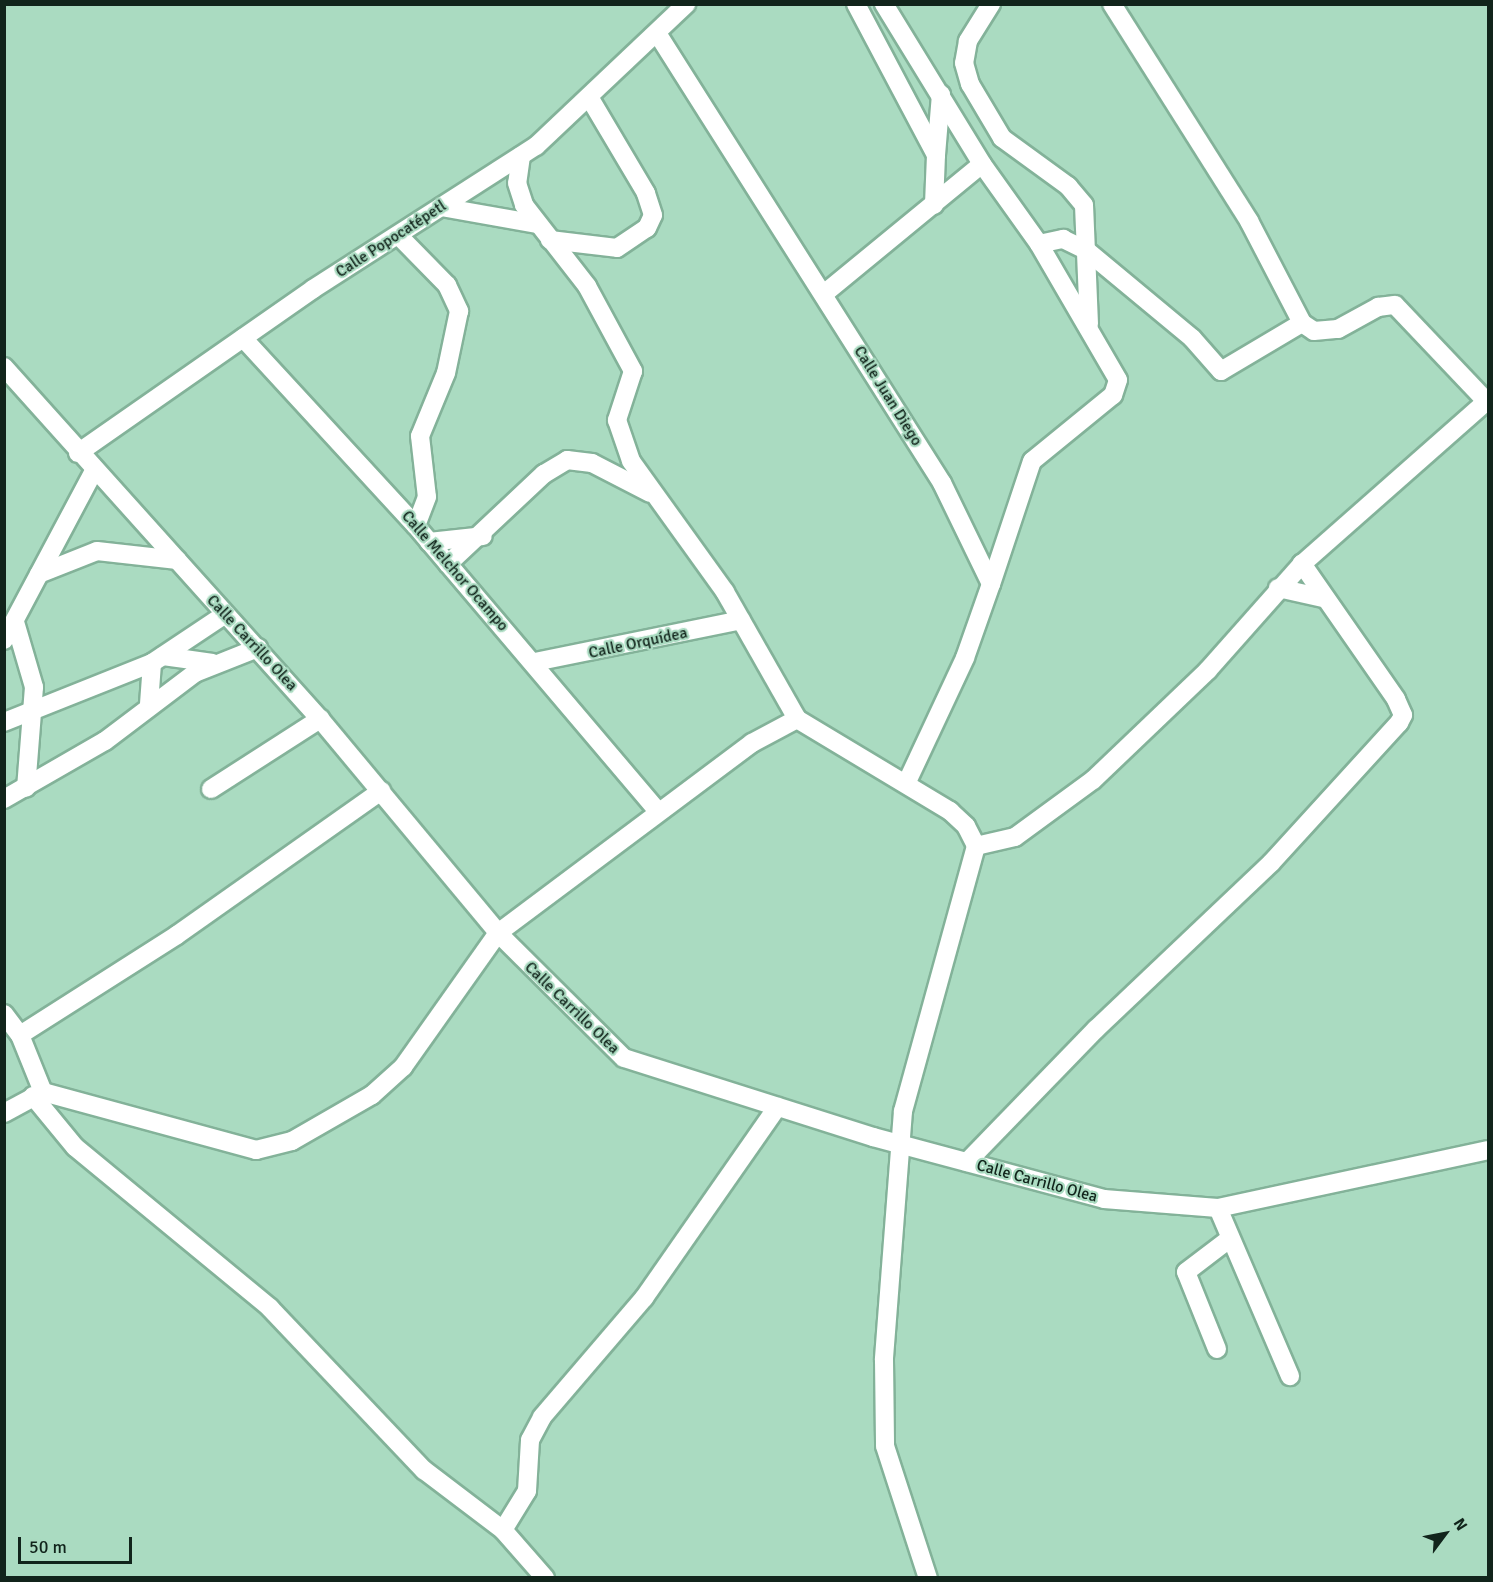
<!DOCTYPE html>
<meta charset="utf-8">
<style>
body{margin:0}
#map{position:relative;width:1493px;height:1582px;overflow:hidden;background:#aadbc1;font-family:Signika,sans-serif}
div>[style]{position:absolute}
.roads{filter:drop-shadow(2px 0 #83b299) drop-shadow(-2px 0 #83b299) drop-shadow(0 2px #83b299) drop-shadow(0 -2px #83b299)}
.minor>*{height:18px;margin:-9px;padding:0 9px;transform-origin:9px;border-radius:9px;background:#fff}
span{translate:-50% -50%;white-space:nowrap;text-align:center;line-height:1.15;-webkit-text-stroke:4.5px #aadbc1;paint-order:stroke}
.street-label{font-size:16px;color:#11241b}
.frame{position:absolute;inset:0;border:6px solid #11241b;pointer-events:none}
.north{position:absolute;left:1415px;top:1504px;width:60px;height:60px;-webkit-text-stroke:4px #aadbc1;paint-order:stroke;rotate:58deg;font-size:16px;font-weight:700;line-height:24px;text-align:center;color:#11241b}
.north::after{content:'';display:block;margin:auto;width:21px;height:27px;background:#11241b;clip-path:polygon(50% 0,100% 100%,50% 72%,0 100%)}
.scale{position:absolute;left:18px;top:1537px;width:114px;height:27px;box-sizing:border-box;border:3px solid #11241b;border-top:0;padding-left:8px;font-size:18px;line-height:21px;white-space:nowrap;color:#11241b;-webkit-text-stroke:4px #aadbc1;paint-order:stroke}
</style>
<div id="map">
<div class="roads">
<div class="minor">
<div style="left:856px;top:4px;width:171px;rotate:62.1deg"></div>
<div style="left:936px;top:155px;width:50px;rotate:92.3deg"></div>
<div style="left:884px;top:4px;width:188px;rotate:58.5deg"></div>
<div style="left:982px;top:164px;width:98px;rotate:54.5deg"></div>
<div style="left:1039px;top:244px;width:157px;rotate:59.8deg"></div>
<div style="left:1118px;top:380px;width:16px;rotate:108deg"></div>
<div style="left:1113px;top:395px;width:104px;rotate:140.8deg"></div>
<div style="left:1032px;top:461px;width:130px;rotate:108.4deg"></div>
<div style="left:991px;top:4px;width:44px;rotate:121.9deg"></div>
<div style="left:968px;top:41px;width:22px;rotate:100deg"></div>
<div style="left:964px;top:63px;width:22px;rotate:74deg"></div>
<div style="left:970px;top:84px;width:63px;rotate:59.3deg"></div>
<div style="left:1002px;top:138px;width:82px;rotate:36deg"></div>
<div style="left:1068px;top:186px;width:25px;rotate:50deg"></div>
<div style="left:1084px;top:205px;width:119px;rotate:87.6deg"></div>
<div style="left:1112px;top:4px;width:257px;rotate:57.7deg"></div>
<div style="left:1249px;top:221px;width:115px;rotate:62.5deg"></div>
<div style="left:1302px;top:323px;width:14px;rotate:34deg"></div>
<div style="left:1314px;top:331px;width:24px;rotate:-5deg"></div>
<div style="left:1338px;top:329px;width:46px;rotate:-28.8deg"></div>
<div style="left:1378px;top:307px;width:17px;rotate:-7deg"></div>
<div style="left:1395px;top:305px;width:132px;rotate:46.5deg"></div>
<div style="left:657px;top:33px;width:533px;rotate:57.65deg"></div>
<div style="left:942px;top:483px;width:112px;rotate:64.1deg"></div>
<div style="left:991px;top:584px;width:78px;rotate:109.4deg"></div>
<div style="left:965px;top:658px;width:137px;rotate:115.1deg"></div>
<div style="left:936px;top:155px;width:61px;rotate:-85.3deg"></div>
<div style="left:521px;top:156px;width:27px;rotate:98deg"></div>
<div style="left:517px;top:183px;width:23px;rotate:72deg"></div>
<div style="left:524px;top:205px;width:103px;rotate:52.1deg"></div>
<div style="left:587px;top:286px;width:97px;rotate:61.6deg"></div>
<div style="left:633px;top:371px;width:52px;rotate:108.1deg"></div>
<div style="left:617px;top:420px;width:43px;rotate:71.1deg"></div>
<div style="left:631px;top:461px;width:161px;rotate:54.3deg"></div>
<div style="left:725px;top:592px;width:146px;rotate:60.4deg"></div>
<div style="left:797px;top:719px;width:179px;rotate:31deg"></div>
<div style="left:950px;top:811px;width:22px;rotate:43deg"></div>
<div style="left:966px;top:826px;width:22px;rotate:63deg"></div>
<div style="left:976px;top:846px;width:275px;rotate:105.4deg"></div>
<div style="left:903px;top:1111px;width:250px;rotate:94.4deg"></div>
<div style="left:884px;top:1360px;width:86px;rotate:89.3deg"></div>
<div style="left:885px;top:1446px;width:139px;rotate:72deg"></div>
<div style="left:441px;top:207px;width:97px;rotate:10deg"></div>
<div style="left:398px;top:235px;width:70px;rotate:45.6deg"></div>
<div style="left:447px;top:285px;width:29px;rotate:65deg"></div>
<div style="left:459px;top:311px;width:63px;rotate:101.8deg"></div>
<div style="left:446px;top:373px;width:68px;rotate:112.4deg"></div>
<div style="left:420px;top:436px;width:61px;rotate:83.5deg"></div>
<div style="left:427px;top:497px;width:31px;rotate:111deg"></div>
<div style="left:550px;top:240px;width:67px;rotate:6.8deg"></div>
<div style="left:617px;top:248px;width:36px;rotate:-34deg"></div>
<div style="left:647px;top:228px;width:14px;rotate:-65deg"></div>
<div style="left:653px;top:215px;width:23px;rotate:-108deg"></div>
<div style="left:646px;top:193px;width:112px;rotate:-120.7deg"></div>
<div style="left:1039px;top:244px;width:25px;rotate:-12deg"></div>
<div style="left:1063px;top:239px;width:25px;rotate:26deg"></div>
<div style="left:1086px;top:250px;width:138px;rotate:39.7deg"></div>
<div style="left:1192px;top:338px;width:44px;rotate:48.7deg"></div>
<div style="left:1221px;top:371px;width:94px;rotate:-30.7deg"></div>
<div style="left:825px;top:293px;width:203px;rotate:-39.4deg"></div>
<div style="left:243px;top:338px;width:255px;rotate:47.4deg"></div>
<div style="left:416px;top:526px;width:374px;rotate:49.7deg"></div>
<div style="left:4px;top:367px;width:473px;rotate:48.1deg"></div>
<div style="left:320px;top:719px;width:278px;rotate:50.2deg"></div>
<div style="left:498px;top:933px;width:177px;rotate:44.8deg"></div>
<div style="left:624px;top:1058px;width:261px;rotate:17.6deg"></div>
<div style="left:873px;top:1137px;width:239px;rotate:15deg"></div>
<div style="left:1104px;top:1199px;width:114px;rotate:4.5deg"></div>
<div style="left:1218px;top:1208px;width:276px;rotate:-12.1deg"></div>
<div style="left:78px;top:453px;width:287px;rotate:-34.9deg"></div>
<div style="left:313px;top:289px;width:265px;rotate:-32.7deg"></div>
<div style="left:536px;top:146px;width:207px;rotate:-43.4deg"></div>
<div style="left:429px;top:542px;width:54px;rotate:-6.3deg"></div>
<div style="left:448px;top:564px;width:132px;rotate:-43.2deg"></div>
<div style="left:544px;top:474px;width:27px;rotate:-31deg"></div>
<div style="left:567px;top:460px;width:25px;rotate:7deg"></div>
<div style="left:592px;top:463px;width:65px;rotate:27.3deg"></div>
<div style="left:39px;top:574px;width:62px;rotate:-21.6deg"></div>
<div style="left:97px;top:551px;width:81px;rotate:6.4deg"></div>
<div style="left:1278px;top:588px;width:46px;rotate:12.5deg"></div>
<div style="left:15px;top:622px;width:68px;rotate:73.7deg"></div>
<div style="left:34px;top:687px;width:101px;rotate:94.5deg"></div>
<div style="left:4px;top:640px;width:191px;rotate:-62deg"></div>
<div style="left:163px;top:656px;width:50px;rotate:8deg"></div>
<div style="left:535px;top:662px;width:210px;rotate:-11.5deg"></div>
<div style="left:149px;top:704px;width:41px;rotate:-85.8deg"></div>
<div style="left:4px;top:722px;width:159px;rotate:-21.7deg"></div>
<div style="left:152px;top:663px;width:87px;rotate:-33.7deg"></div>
<div style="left:211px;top:789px;width:130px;rotate:-32.7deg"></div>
<div style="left:4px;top:799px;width:116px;rotate:-29.9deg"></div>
<div style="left:105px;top:741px;width:113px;rotate:-37.1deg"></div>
<div style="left:195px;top:673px;width:68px;rotate:-21.6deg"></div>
<div style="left:976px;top:846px;width:40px;rotate:-13deg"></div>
<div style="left:1015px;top:837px;width:97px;rotate:-36.2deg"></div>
<div style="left:1093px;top:780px;width:159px;rotate:-43.7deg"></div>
<div style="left:1208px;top:670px;width:142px;rotate:-48.4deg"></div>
<div style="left:1302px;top:564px;width:248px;rotate:-41.4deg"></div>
<div style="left:4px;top:1014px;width:26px;rotate:53deg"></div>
<div style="left:43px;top:1092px;width:61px;rotate:-112deg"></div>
<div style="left:20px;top:1035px;width:186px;rotate:-32.5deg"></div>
<div style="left:177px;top:935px;width:250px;rotate:-35.2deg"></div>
<div style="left:33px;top:1096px;width:66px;rotate:50.5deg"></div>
<div style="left:75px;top:1147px;width:253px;rotate:39.5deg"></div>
<div style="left:270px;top:1308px;width:224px;rotate:46.5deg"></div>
<div style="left:424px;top:1470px;width:99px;rotate:37.2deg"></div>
<div style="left:503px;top:1530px;width:64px;rotate:48.8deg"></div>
<div style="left:4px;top:1113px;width:44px;rotate:-28.3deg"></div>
<div style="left:43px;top:1092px;width:221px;rotate:15.2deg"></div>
<div style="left:256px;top:1150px;width:37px;rotate:-14deg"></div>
<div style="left:292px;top:1141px;width:92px;rotate:-29.9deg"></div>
<div style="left:372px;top:1095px;width:42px;rotate:-42.1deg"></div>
<div style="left:403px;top:1067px;width:164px;rotate:-54.7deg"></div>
<div style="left:498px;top:933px;width:317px;rotate:-36.8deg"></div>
<div style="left:752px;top:743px;width:51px;rotate:-28.1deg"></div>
<div style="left:967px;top:1162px;width:185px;rotate:-45.9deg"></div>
<div style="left:1096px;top:1029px;width:241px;rotate:-43.5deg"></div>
<div style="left:1271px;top:863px;width:190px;rotate:-47.6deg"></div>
<div style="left:1399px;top:723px;width:9px;rotate:-63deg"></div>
<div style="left:1403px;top:715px;width:17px;rotate:-114deg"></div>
<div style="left:1396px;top:699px;width:165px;rotate:-124.8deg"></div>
<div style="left:1218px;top:1208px;width:183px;rotate:66.8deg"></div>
<div style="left:1217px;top:1349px;width:83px;rotate:-111.9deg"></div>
<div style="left:1186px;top:1272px;width:53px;rotate:-37.3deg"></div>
<div style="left:503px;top:1530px;width:46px;rotate:-58.4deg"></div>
<div style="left:527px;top:1491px;width:51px;rotate:-86.6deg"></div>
<div style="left:530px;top:1440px;width:26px;rotate:-62deg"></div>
<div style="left:542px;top:1417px;width:157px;rotate:-49.4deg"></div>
<div style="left:644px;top:1298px;width:233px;rotate:-55.1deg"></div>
</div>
</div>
<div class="street-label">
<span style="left:391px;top:239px;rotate:-33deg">Calle Popocatépetl</span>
<span style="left:888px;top:396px;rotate:58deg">Calle Juan Diego</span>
<span style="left:455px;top:571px;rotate:49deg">Calle Melchor Ocampo</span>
<span style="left:252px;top:643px;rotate:47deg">Calle Carrillo Olea</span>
<span style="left:638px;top:643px;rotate:-12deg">Calle Orquídea</span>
<span style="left:572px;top:1008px;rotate:44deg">Calle Carrillo Olea</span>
<span style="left:1037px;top:1181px;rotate:15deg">Calle Carrillo Olea</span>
</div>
<div class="frame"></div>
<div class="north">N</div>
<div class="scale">50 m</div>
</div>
